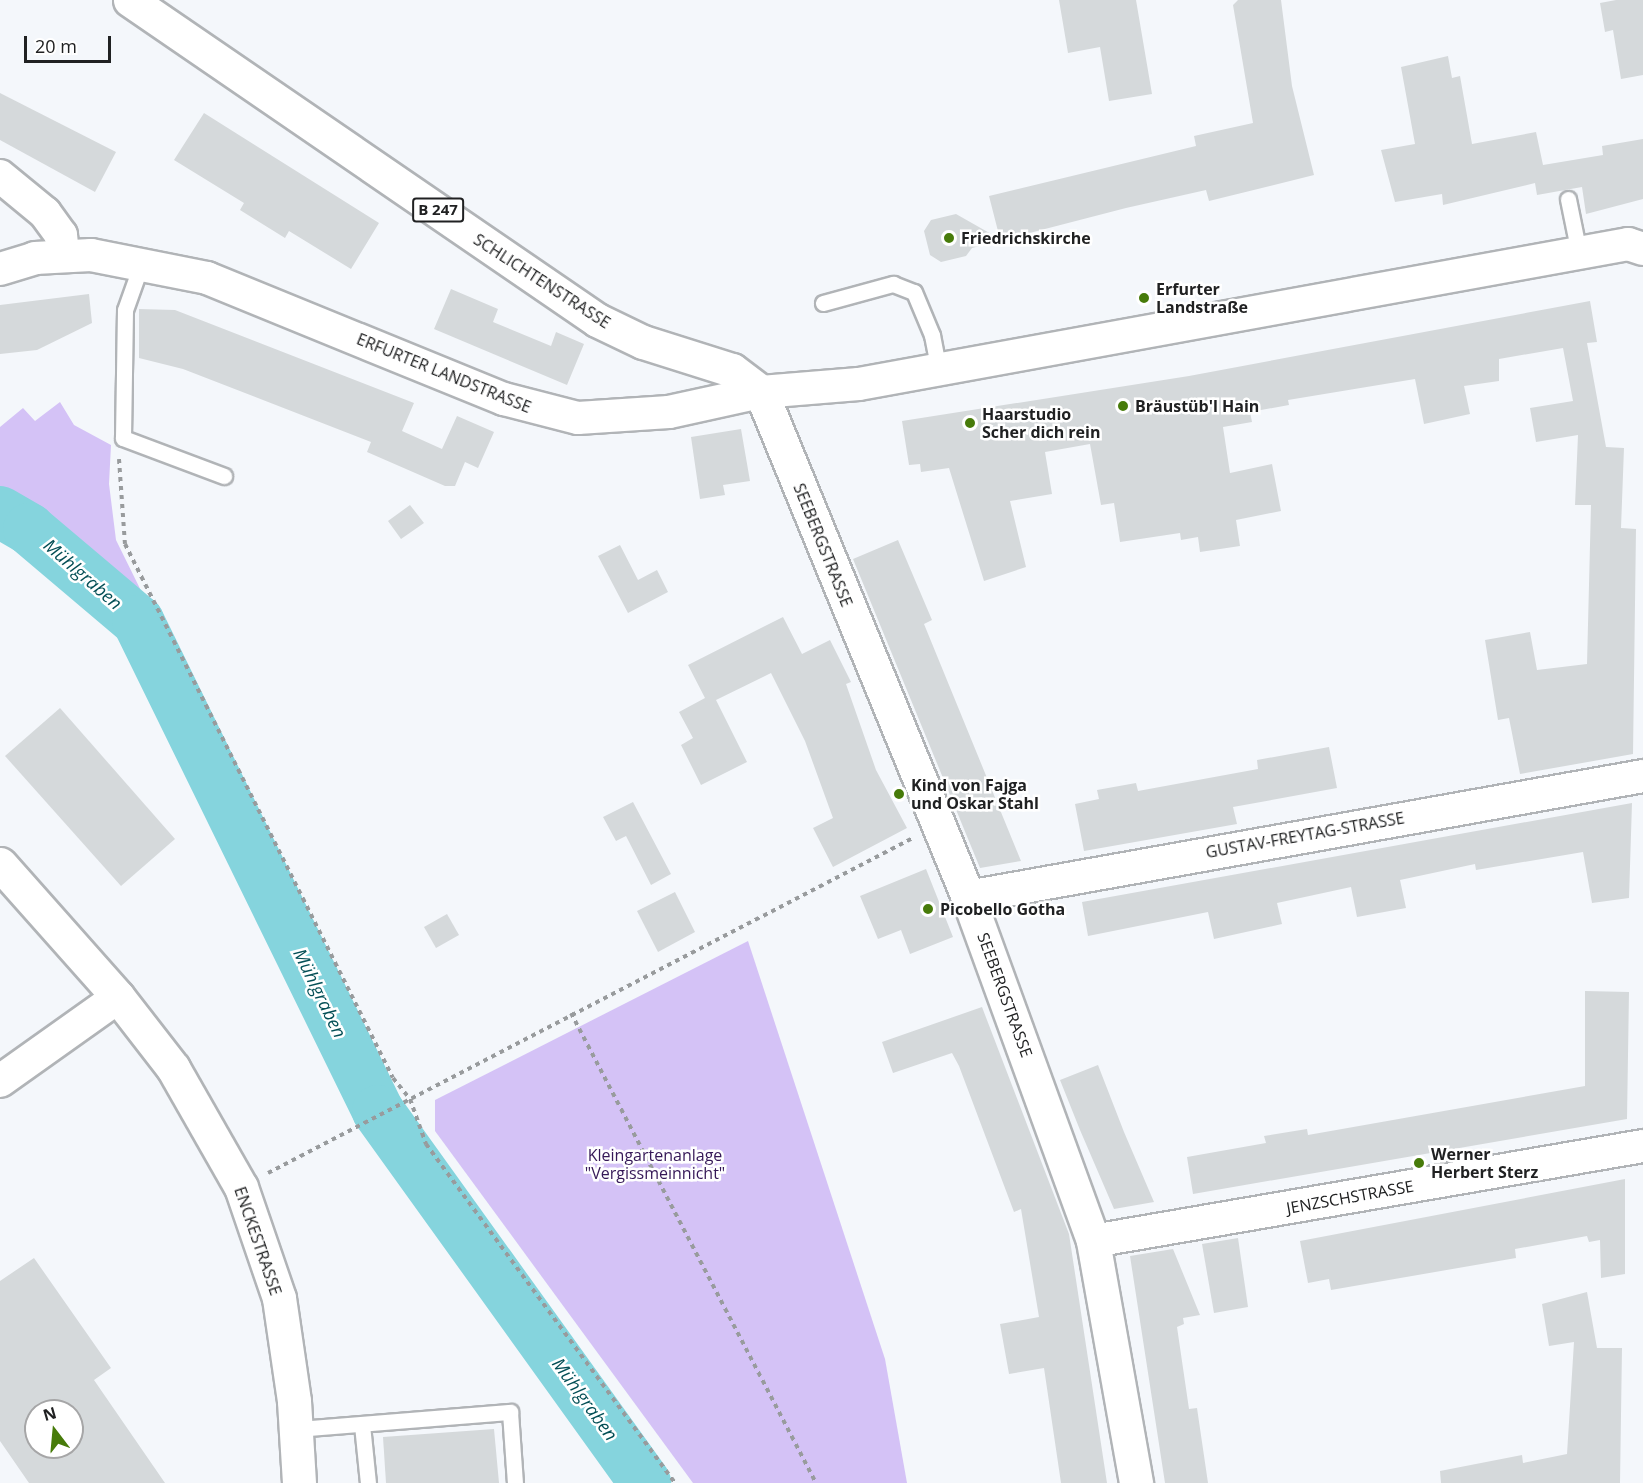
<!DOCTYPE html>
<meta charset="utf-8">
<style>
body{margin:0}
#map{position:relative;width:1643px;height:1483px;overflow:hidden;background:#f4f7fb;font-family:"Open Sans",sans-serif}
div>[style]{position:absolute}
.green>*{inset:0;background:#d4c2f6}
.river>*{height:52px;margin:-26px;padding:0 26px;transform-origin:26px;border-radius:26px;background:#85d4dd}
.building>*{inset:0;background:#d5d9db}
.path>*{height:4px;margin-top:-2px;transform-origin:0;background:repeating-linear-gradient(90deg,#989b9d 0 4.5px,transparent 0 9px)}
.roads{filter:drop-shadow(2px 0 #b1b4b7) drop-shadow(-2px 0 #b1b4b7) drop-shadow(0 2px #b1b4b7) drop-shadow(0 -2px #b1b4b7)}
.service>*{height:15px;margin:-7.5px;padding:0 7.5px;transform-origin:7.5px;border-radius:7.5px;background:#fff}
.minor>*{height:32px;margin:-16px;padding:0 16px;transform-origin:16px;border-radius:16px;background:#fff}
.secondary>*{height:33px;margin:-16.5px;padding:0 16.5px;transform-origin:16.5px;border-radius:16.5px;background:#fff}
.primary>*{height:33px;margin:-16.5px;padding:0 16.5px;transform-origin:16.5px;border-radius:16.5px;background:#fff}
.dots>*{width:16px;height:16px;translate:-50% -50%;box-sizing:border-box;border:3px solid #fff;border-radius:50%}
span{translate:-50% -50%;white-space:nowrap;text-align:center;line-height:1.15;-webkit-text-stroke:5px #fff;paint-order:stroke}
.shield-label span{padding:2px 4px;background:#fff;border:2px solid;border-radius:4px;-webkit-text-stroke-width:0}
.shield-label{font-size:15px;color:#202122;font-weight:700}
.poi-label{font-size:16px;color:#202122;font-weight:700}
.left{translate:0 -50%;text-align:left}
.street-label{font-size:16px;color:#202122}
.park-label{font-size:16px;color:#351857}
.water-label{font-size:18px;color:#044f56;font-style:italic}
.north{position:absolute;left:24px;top:1399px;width:60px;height:60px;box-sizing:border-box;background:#fff;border:2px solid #a6a6a7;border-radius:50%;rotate:344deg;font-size:16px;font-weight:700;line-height:24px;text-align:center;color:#202122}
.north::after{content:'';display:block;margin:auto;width:21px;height:27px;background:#477b0a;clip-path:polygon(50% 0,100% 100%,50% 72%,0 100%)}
.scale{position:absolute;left:24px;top:36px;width:87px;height:27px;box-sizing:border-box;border:3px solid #202122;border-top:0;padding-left:8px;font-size:18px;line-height:21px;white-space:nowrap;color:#202122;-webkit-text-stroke:4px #fff;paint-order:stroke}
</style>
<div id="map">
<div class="green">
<div style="clip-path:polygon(60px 402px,74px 425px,111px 445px,109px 484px,116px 540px,153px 615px,173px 688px,142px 621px,29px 529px,0 511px,0 427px,23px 408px,35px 421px)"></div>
<div style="clip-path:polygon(748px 941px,885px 1359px,907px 1483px,693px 1483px,435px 1131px,435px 1100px)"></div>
</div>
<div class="river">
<div style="left:0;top:512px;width:34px;rotate:30deg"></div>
<div style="left:29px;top:529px;width:143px;rotate:40.2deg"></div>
<div style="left:138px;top:621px;width:546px;rotate:63.9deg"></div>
<div style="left:378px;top:1111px;width:458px;rotate:54.3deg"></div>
</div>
<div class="building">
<div style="clip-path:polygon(1059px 0,1136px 0,1152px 94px,1109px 101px,1100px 47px,1068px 53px)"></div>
<div style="clip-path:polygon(1238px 0,1281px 0,1292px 86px,1314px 175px,1209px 201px,1206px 190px,1126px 208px,972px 248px,966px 256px,941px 262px,930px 255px,924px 231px,931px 220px,956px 214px,1000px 239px,989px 196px,1196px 146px,1194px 136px,1253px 123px,1233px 5px)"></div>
<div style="clip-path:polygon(1616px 0,1643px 0,1643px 75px,1621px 79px,1613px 30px,1605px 32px,1600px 3px)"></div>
<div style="clip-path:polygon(1448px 56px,1452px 78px,1460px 76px,1472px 144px,1536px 132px,1543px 165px,1603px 155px,1602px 146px,1643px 139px,1643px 199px,1586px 214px,1582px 187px,1537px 195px,1535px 183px,1443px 205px,1442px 194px,1395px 202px,1381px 150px,1415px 144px,1401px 67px)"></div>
<div style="clip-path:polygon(0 93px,116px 152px,95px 192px,0 140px)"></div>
<div style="clip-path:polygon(204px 113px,379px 223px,351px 269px,289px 231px,285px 238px,240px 210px,244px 203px,174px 160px)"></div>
<div style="clip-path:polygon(451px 289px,498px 309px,493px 322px,551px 346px,556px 332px,584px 344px,567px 385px,434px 329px)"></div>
<div style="clip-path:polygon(89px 294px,92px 323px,37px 350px,0 354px,0 305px)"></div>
<div style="clip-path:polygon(1590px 301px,1597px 342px,1587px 343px,1606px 447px,1624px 448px,1621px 528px,1636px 529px,1633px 754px,1520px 774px,1509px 718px,1498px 720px,1485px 640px,1530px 632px,1537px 670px,1587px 664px,1591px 505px,1575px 505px,1578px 435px,1536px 442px,1530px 408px,1573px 401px,1563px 348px,1499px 359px,1499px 381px,1464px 386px,1470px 414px,1424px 424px,1415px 379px,1288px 400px,1289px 405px,1250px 412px,1252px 422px,1223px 427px,1230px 473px,1272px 464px,1281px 511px,1236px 520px,1240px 546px,1200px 552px,1198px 537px,1181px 540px,1180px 533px,1120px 542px,1114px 503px,1101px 505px,1090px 444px,1045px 452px,1052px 494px,1010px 501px,1026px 567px,984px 581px,949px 468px,921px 472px,920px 464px,909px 465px,902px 421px,1189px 376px)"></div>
<div style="clip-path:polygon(139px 309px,175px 310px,414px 403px,402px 431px,442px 449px,457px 416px,494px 432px,478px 468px,465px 462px,455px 486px,445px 486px,367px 452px,371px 442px,183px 369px,139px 358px)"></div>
<div style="clip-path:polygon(741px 429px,750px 481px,723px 485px,725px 495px,700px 499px,691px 437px)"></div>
<div style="clip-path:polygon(410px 505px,424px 523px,401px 539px,388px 521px)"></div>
<div style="clip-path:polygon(898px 540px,932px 620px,924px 624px,1021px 861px,980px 868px,853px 559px)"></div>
<div style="clip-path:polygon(620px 545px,638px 580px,657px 570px,668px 592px,628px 613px,598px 556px)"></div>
<div style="clip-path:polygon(783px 617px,802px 654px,830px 640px,851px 682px,846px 684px,876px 770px,907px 828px,833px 867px,813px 828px,833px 818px,805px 741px,771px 673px,716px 700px,747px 762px,701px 785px,681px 745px,693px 738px,679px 712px,705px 698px,688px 665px)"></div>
<div style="clip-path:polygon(60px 708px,175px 839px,121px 886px,5px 756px)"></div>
<div style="clip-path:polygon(1329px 747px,1337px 788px,1233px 807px,1237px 824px,1084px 851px,1075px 804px,1099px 799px,1097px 790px,1136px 783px,1138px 791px,1258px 769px,1257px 760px)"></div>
<div style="clip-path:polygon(633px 802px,671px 874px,651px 885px,626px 836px,616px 841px,603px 817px)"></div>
<div style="clip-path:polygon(1632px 803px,1629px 898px,1592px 903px,1583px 852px,1476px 870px,1475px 864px,1400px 880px,1406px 908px,1357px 917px,1351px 887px,1277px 903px,1282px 924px,1214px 939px,1208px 912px,1088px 936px,1082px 902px)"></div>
<div style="clip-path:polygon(926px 869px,953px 937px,910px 954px,901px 930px,878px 939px,860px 896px)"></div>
<div style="clip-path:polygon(675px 892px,695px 932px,658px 952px,637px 911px)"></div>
<div style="clip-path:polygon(447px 914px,459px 935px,436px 948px,424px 927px)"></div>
<div style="clip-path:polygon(1585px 991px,1629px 992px,1627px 1119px,1193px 1194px,1187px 1157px,1266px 1143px,1264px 1136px,1307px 1129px,1308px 1135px,1585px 1086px)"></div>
<div style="clip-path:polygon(982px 1007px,1069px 1234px,1107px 1483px,1061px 1483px,1044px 1368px,1009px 1374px,1000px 1324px,1039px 1317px,1021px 1209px,1014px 1212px,959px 1066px,952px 1053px,893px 1073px,882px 1042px)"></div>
<div style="clip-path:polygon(1098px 1065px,1124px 1132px,1154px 1202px,1114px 1209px,1080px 1130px,1060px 1080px)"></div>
<div style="clip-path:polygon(1625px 1179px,1625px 1274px,1601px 1278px,1600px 1240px,1589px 1242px,1587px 1236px,1515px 1249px,1516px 1258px,1331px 1290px,1329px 1279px,1308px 1283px,1300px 1241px)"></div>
<div style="clip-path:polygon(1238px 1238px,1248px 1307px,1214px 1313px,1202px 1244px)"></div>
<div style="clip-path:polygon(1173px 1249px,1200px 1315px,1183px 1318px,1184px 1324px,1177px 1327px,1189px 1409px,1197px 1408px,1208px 1483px,1165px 1483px,1130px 1256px)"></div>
<div style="clip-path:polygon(evenodd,34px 1258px,111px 1368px,94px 1380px,165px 1483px,29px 1483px,0 1441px,0 1281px,34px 1258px,36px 1411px,72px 1411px,72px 1447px,36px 1447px,36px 1411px)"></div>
<div style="clip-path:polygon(1587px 1292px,1597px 1348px,1622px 1348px,1620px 1483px,1441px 1483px,1440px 1471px,1522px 1455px,1523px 1463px,1567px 1454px,1574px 1342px,1549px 1346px,1542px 1304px)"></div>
<div style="clip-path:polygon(494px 1429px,499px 1483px,386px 1483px,383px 1437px)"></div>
</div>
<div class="path">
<div style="left:119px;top:459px;width:85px;rotate:86deg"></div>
<div style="left:125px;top:544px;width:597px;rotate:63.35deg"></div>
<div style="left:393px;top:1078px;width:27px;rotate:51deg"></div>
<div style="left:410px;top:1099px;width:48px;rotate:70.4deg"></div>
<div style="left:426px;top:1144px;width:421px;rotate:53.7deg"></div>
<div style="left:571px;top:1013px;width:530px;rotate:62.47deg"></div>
<div style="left:268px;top:1173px;width:725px;rotate:-27.45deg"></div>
</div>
<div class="roads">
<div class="service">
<div style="left:1568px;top:199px;width:55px;rotate:78.5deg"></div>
<div style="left:141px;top:265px;width:48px;rotate:109.6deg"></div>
<div style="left:125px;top:310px;width:128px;rotate:90.9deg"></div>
<div style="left:123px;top:438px;width:108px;rotate:20.6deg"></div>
<div style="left:823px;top:303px;width:73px;rotate:-15.2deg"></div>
<div style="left:893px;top:284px;width:22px;rotate:21deg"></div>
<div style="left:914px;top:292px;width:47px;rotate:67.3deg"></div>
<div style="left:932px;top:335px;width:36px;rotate:79deg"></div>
<div style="left:362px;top:1425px;width:58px;rotate:84.1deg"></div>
<div style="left:297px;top:1429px;width:214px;rotate:-4.6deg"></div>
<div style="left:510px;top:1412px;width:71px;rotate:86deg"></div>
</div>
<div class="minor">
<div style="left:0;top:176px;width:58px;rotate:39.4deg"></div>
<div style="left:45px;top:213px;width:27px;rotate:54deg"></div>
<div style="left:61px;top:235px;width:19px;rotate:84deg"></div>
<div style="left:0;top:269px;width:37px;rotate:-17deg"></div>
<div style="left:35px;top:258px;width:56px;rotate:-3.1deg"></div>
<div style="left:91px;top:255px;width:118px;rotate:11.2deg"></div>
<div style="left:207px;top:278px;width:321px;rotate:22.2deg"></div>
<div style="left:504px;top:399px;width:76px;rotate:14.4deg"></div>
<div style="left:578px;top:418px;width:91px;rotate:-3.8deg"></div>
<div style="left:669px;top:412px;width:94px;rotate:-12.3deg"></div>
<div style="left:761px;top:392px;width:98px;rotate:-4.7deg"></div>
<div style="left:859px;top:384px;width:782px;rotate:-10.32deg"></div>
<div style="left:1628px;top:244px;width:16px;rotate:18deg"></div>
<div style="left:968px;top:897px;width:686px;rotate:-10.16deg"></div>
<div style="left:0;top:1081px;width:145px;rotate:-35.4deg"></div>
<div style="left:1093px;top:1241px;width:558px;rotate:-9.8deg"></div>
</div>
<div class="secondary">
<div style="left:0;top:864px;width:178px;rotate:48.4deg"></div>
<div style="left:118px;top:997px;width:90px;rotate:52.2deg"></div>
<div style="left:173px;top:1068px;width:137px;rotate:60.3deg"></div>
<div style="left:241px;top:1187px;width:117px;rotate:71.1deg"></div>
<div style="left:279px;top:1298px;width:104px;rotate:81.7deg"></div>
<div style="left:294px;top:1401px;width:82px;rotate:86.5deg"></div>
</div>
<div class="primary">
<div style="left:130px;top:0;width:566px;rotate:34.42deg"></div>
<div style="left:597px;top:320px;width:51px;rotate:25.6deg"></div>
<div style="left:643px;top:342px;width:93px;rotate:17.5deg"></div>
<div style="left:732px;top:370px;width:36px;rotate:37deg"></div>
<div style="left:761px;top:392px;width:546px;rotate:67.71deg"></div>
<div style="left:968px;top:897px;width:366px;rotate:70deg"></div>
<div style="left:1093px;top:1241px;width:246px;rotate:79.9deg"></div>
</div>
</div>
<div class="dots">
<div style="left:949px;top:238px;background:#477b0a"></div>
<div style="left:1144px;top:298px;background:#477b0a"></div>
<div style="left:1123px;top:406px;background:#477b0a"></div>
<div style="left:970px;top:423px;background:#477b0a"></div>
<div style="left:899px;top:794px;background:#477b0a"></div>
<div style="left:928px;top:909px;background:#477b0a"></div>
<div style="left:1419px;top:1163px;background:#477b0a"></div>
</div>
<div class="shield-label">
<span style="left:438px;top:210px">B 247</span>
</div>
<div class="poi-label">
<span class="left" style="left:961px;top:238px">Friedrichskirche</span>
<span class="left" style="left:1156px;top:298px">Erfurter<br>Landstraße</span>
<span class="left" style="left:1135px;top:406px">Bräustüb'l Hain</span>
<span class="left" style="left:982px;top:423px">Haarstudio<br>Scher dich rein</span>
<span class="left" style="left:911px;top:794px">Kind von Fajga<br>und Oskar Stahl</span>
<span class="left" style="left:940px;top:909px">Picobello Gotha</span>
<span class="left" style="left:1431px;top:1163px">Werner<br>Herbert Sterz</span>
</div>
<div class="street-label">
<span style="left:542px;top:281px;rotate:33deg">SCHLICHTENSTRASSE</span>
<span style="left:444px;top:373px;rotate:22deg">ERFURTER LANDSTRASSE</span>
<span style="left:823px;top:545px;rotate:68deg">SEEBERGSTRASSE</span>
<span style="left:1305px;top:835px;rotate:-10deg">GUSTAV-FREYTAG-STRASSE</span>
<span style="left:1005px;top:995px;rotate:70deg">SEEBERGSTRASSE</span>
<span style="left:1350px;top:1197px;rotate:-10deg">JENZSCHSTRASSE</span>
<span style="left:258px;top:1241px;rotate:71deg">ENCKESTRASSE</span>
</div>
<div class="park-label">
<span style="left:655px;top:1164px">Kleingartenanlage<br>"Vergissmeinnicht"</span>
</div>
<div class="water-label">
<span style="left:83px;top:574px;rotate:41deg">Mühlgraben</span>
<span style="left:320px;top:993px;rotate:64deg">Mühlgraben</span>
<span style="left:585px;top:1399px;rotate:54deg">Mühlgraben</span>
</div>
<div class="north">N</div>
<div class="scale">20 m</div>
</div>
